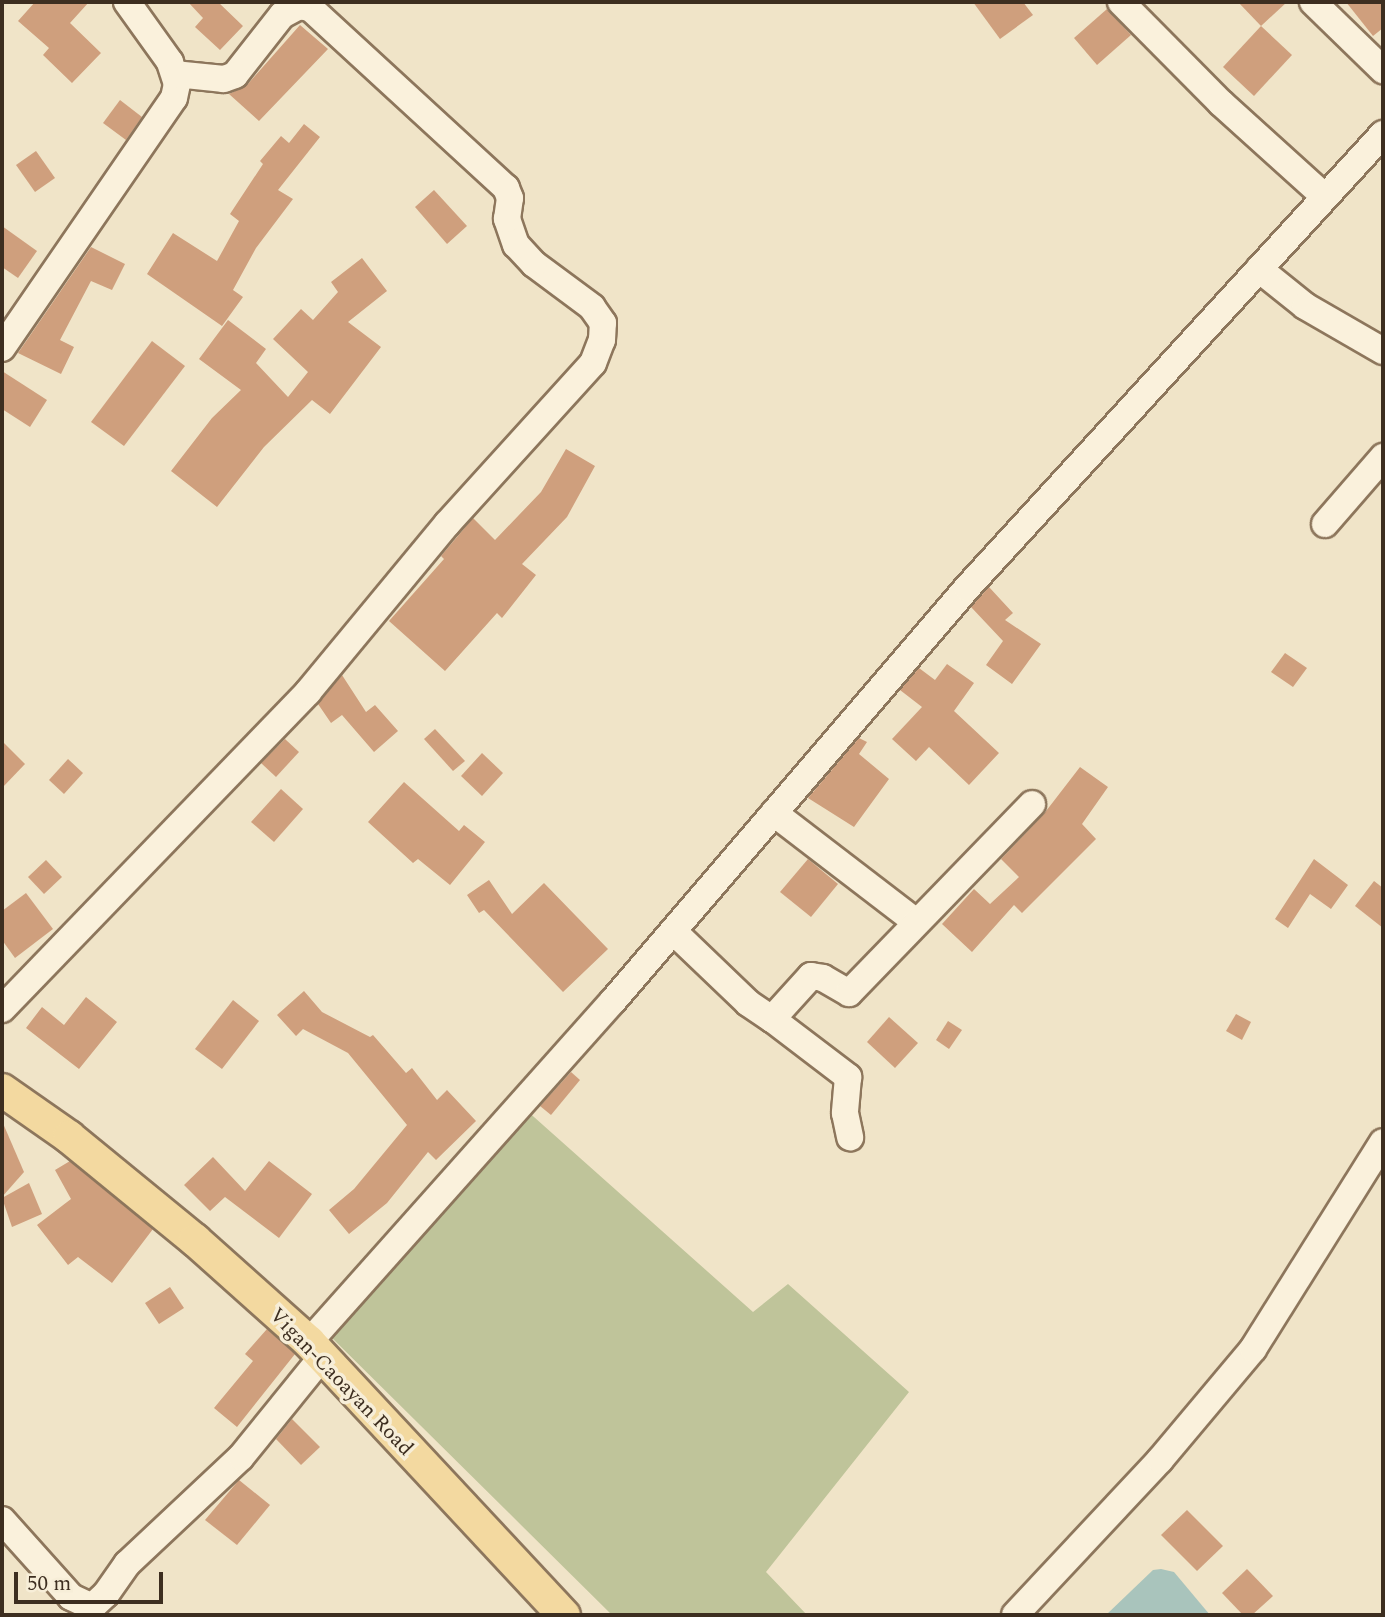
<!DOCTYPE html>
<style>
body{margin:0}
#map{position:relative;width:1385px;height:1617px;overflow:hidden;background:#f0e4c8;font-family:Spectral,serif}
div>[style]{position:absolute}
.cemetery>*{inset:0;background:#bfc49a}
.water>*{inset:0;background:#a9c4bc}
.building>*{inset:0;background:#cf9f7d}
.roads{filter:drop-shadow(2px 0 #8d765c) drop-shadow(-2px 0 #8d765c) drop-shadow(0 2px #8d765c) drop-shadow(0 -2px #8d765c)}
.minor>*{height:26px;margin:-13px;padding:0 13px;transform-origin:13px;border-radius:13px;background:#faf1dc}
.major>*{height:32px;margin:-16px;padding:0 16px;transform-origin:16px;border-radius:16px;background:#f3d9a0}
span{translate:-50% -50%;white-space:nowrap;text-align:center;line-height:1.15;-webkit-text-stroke:7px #f7eed8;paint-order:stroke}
.street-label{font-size:21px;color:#3d2e20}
.frame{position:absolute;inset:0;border:4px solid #3d2e20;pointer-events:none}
.scale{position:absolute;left:14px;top:1572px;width:149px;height:32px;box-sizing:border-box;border:4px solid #3d2e20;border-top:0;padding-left:9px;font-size:21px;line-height:24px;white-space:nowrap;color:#3d2e20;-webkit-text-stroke:5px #f7eed8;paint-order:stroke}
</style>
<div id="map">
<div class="cemetery">
<div style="clip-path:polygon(525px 1109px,753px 1312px,788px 1284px,909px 1392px,766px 1572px,807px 1615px,612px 1615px,330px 1336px)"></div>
</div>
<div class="water">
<div style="clip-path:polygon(1161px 1569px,1174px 1572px,1210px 1615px,1106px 1615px,1153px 1570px)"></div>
</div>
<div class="building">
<div style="clip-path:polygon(35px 2px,89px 2px,70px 23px,101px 53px,72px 83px,43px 55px,49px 48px,18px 21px)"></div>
<div style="clip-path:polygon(188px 2px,218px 2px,243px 26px,220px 50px,195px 27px,203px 18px)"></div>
<div style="clip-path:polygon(973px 2px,1023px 2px,1033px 15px,1000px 39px)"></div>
<div style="clip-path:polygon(1238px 2px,1287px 2px,1261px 26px)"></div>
<div style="clip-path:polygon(1346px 2px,1383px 2px,1383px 28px,1373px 36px)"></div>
<div style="clip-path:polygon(1107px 9px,1131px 35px,1097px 65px,1074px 38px)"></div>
<div style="clip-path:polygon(300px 25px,328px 49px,259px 121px,229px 94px,247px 85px)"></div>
<div style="clip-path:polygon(1261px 26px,1292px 55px,1254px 96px,1223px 67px)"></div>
<div style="clip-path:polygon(120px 100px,142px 117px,126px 140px,103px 123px)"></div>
<div style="clip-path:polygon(304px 124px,320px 137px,278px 190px,293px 199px,256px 248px,233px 290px,243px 297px,222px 326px,147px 274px,173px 233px,217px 261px,239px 221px,230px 214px,263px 164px,260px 161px,281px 136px,289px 143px)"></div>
<div style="clip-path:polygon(36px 151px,55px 178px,35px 192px,16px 165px)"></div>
<div style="clip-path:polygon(434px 190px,467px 226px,447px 244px,415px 207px)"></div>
<div style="clip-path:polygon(2px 226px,37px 251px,18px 278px,2px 267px)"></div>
<div style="clip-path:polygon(91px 247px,125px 264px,112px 290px,91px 281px,60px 340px,74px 347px,61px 374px,18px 353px)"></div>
<div style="clip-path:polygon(362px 258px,387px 291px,348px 322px,381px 347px,330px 414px,312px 400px,264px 447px,217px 507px,171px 471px,212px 418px,241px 390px,199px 359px,228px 320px,266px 349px,256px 363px,288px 397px,308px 372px,273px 339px,301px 309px,313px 320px,338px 292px,331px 282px)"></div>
<div style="clip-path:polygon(152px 341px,185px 366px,124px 446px,91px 422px)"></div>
<div style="clip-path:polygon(2px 371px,47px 400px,30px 427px,2px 409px)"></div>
<div style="clip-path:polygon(566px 449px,595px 466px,567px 517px,522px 564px,536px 575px,502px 618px,497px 613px,445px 671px,389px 621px,444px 559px,441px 556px,473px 518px,495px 540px,541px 492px)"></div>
<div style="clip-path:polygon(989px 587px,1013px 613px,1005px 620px,1041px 644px,1012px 684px,986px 665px,1003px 641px,971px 607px)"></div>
<div style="clip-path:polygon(1285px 653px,1307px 668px,1293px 687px,1271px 672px)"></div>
<div style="clip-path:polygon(947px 664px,974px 683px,954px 711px,999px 753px,969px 785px,929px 747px,916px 761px,892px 739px,922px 707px,900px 690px,919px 668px,935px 680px)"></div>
<div style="clip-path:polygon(342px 675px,366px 712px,375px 705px,398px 731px,374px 752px,342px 715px,331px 723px,318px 704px)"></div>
<div style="clip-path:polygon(435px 729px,465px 761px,453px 771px,424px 739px)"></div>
<div style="clip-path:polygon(859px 738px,867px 742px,859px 754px,889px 779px,854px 827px,808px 798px)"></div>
<div style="clip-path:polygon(285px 739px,299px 752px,276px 777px,261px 763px)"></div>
<div style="clip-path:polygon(2px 741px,25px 764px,2px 788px)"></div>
<div style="clip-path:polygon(482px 753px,503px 773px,482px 796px,461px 776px)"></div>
<div style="clip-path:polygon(68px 759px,83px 773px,64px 794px,49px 780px)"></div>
<div style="clip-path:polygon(1080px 767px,1108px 787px,1082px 824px,1096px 839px,1022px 913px,1014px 905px,972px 952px,942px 924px,974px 889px,990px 904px,1019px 877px,1001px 859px,1043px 815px)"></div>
<div style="clip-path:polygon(404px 782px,459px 831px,464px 825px,485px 842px,450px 885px,418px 859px,413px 863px,368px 822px)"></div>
<div style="clip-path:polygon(281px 789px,303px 809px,274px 842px,251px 822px)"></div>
<div style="clip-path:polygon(808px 859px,838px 884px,811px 917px,780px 892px)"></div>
<div style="clip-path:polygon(1314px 859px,1348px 885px,1331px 909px,1310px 894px,1288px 928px,1275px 919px)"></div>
<div style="clip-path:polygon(46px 860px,62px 877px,44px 894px,28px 877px)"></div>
<div style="clip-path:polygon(489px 880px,512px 914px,544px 883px,608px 949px,563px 992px,484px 910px,479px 913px,467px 895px)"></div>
<div style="clip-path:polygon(1374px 881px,1383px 888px,1383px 928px,1355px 906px)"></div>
<div style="clip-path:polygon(26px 893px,53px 929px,15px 958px,2px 940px,2px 911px)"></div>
<div style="clip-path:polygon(304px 991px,322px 1012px,370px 1037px,373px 1035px,406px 1073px,412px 1068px,437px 1100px,447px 1090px,476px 1121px,436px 1160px,428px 1152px,387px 1203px,349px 1234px,329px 1210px,354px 1189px,407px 1125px,348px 1053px,303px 1029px,296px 1036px,277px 1015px)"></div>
<div style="clip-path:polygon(86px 997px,117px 1022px,79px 1069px,26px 1028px,42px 1007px,64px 1025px)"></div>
<div style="clip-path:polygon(233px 1000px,259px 1021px,222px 1069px,195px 1049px)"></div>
<div style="clip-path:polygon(1236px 1014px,1251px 1022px,1242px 1040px,1226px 1031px)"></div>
<div style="clip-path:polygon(889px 1017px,918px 1043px,895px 1068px,867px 1042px)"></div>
<div style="clip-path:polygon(948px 1021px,962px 1030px,949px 1049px,936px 1040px)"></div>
<div style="clip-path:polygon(571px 1072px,580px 1080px,551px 1115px,540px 1106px)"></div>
<div style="clip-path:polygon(2px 1121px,24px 1172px,2px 1197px)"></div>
<div style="clip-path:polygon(213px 1157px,245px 1191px,269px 1161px,312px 1194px,279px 1238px,225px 1197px,210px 1211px,184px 1185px)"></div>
<div style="clip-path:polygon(70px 1161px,153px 1229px,112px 1283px,78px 1257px,68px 1265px,37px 1225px,71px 1199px,55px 1170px)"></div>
<div style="clip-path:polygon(29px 1183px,42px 1214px,12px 1227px,2px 1198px)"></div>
<div style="clip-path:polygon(170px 1287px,184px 1308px,159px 1324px,145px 1303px)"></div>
<div style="clip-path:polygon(267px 1329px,295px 1354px,237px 1427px,214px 1408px,253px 1361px,245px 1354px)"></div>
<div style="clip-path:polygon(292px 1419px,320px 1447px,301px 1465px,276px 1439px)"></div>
<div style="clip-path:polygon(239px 1480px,270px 1505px,237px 1545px,205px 1520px)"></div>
<div style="clip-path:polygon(1187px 1510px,1223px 1546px,1197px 1571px,1161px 1535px)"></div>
<div style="clip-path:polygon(1247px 1569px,1273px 1596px,1252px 1615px,1243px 1615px,1222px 1593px)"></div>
</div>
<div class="roads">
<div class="minor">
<div style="left:1121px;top:2px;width:142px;rotate:45.3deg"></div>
<div style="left:1221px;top:103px;width:140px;rotate:42.1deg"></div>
<div style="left:1313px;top:2px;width:98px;rotate:44.2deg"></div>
<div style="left:1259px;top:269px;width:59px;rotate:38.8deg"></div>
<div style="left:1305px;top:306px;width:90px;rotate:30deg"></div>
<div style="left:2px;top:348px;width:303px;rotate:-55.5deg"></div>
<div style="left:174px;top:98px;width:14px;rotate:-78deg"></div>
<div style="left:177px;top:84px;width:23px;rotate:-108deg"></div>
<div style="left:170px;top:62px;width:74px;rotate:-125.6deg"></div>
<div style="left:1325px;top:524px;width:89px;rotate:-49.1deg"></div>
<div style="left:774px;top:813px;width:179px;rotate:37.5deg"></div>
<div style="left:673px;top:931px;width:104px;rotate:43.8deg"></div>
<div style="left:748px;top:1003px;width:29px;rotate:34deg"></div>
<div style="left:772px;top:1019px;width:58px;rotate:-47.8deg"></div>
<div style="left:811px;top:976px;width:12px;rotate:9deg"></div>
<div style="left:823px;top:978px;width:30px;rotate:30deg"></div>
<div style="left:849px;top:993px;width:263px;rotate:-45.9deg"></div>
<div style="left:2px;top:1009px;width:441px;rotate:-46deg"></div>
<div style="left:308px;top:692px;width:218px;rotate:-50.4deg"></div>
<div style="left:447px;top:524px;width:217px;rotate:-47.8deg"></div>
<div style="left:593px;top:363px;width:25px;rotate:-69deg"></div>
<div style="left:602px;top:340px;width:17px;rotate:-87deg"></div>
<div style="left:603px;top:323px;width:19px;rotate:-125deg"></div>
<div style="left:592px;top:307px;width:72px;rotate:-143.4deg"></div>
<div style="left:534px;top:264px;width:26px;rotate:-133deg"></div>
<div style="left:516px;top:245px;width:28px;rotate:-109deg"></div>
<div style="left:507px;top:219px;width:21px;rotate:-82deg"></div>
<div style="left:510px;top:198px;width:11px;rotate:-112deg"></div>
<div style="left:506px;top:188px;width:266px;rotate:-137.4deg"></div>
<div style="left:310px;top:8px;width:11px;rotate:-170deg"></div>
<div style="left:299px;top:6px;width:19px;rotate:152deg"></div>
<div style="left:282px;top:15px;width:76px;rotate:128.1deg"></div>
<div style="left:235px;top:75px;width:12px;rotate:160deg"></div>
<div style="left:224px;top:79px;width:48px;rotate:-174.1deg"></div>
<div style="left:772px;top:1019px;width:96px;rotate:37.3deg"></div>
<div style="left:848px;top:1077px;width:36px;rotate:95deg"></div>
<div style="left:845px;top:1113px;width:25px;rotate:78deg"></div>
<div style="left:309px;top:1342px;width:457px;rotate:-48.3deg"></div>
<div style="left:613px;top:1001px;width:544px;rotate:-49.4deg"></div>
<div style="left:967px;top:588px;width:616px;rotate:-47.5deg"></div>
<div style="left:2px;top:1520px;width:103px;rotate:48.1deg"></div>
<div style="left:71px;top:1597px;width:23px;rotate:25deg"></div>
<div style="left:92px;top:1607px;width:19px;rotate:-43deg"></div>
<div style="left:106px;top:1594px;width:37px;rotate:-55deg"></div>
<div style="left:127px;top:1564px;width:156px;rotate:-43.2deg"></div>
<div style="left:241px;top:1457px;width:129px;rotate:-51deg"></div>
<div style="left:1015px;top:1615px;width:212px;rotate:-46.9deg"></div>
<div style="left:1160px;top:1460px;width:145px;rotate:-50deg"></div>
<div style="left:1253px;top:1349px;width:244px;rotate:-57.9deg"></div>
</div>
<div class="major">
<div style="left:2px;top:1090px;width:82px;rotate:35deg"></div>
<div style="left:69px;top:1137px;width:163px;rotate:39.3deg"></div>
<div style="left:195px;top:1240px;width:153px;rotate:41.8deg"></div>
<div style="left:309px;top:1342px;width:374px;rotate:47deg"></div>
</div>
</div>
<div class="street-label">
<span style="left:341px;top:1382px;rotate:46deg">Vigan-Caoayan Road</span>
</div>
<div class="frame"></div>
<div class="scale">50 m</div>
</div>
